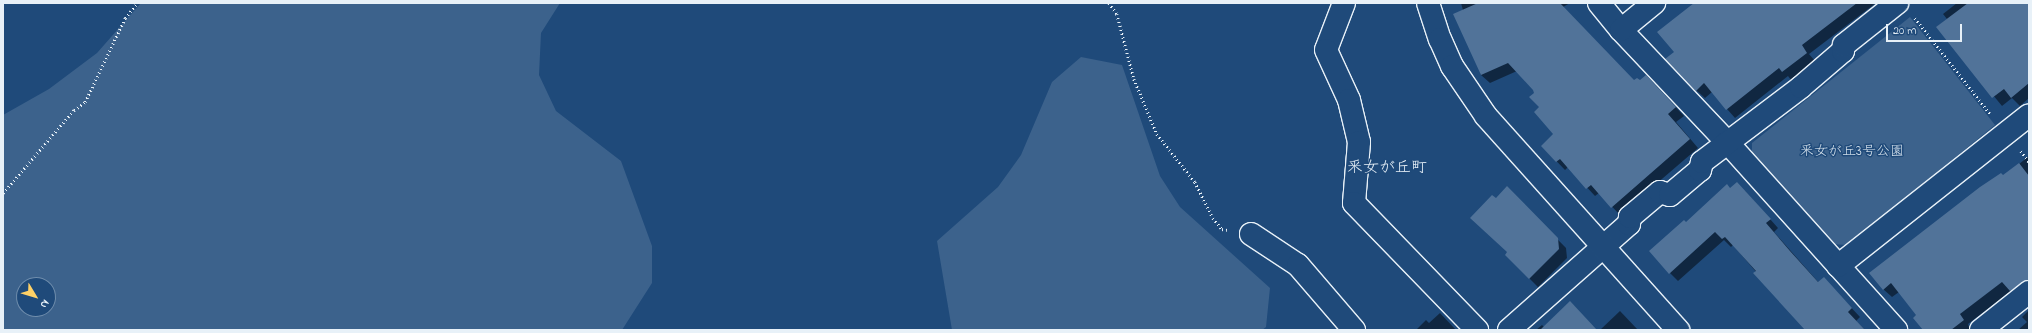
<!DOCTYPE html>
<meta charset="utf-8">
<style>
body{margin:0}
#map{position:relative;width:2032px;height:333px;overflow:hidden;background:#1f4a7a;font-family:"Indie Flower","Klee One",sans-serif}
div>[style]{position:absolute}
.green>*{inset:0;background:#3c628c}
.shadow>*{inset:0;background:#0007}
.building>*{inset:0;background:#517399}
.path>*{height:2.5px;margin-top:-1.25px;transform-origin:0;background:repeating-linear-gradient(90deg,#e8f1f8 0 1px,transparent 0 4px)}
.roads{filter:drop-shadow(1px 0 #e8f1f8) drop-shadow(-1px 0 #e8f1f8) drop-shadow(0 1px #e8f1f8) drop-shadow(0 -1px #e8f1f8)}
.minor>*{height:22px;margin:-11px;padding:0 11px;transform-origin:11px;border-radius:11px;background:#1f4a7a}
.tertiary>*{height:22px;margin:-11px;padding:0 11px;transform-origin:11px;border-radius:11px;background:#1f4a7a}
span{translate:-50% -50%;white-space:nowrap;text-align:center;line-height:1.15;-webkit-text-stroke:3px #1f4a7a;paint-order:stroke}
.park-label{font-size:14px;color:#d7e3ed}
.quarter-label{font-size:16px;color:#e8f1f8}
.frame{position:absolute;inset:0;border:4px solid #e8f1f8;pointer-events:none}
.north{position:absolute;left:16px;top:277px;width:40px;height:40px;box-sizing:border-box;background:#1f4a7a;border:1px solid #6f8dac;border-radius:50%;rotate:128deg;font-size:11px;font-weight:700;line-height:16px;text-align:center;color:#e8f1f8}
.north::after{content:'';display:block;margin:auto;width:14px;height:18px;background:#ffd166;clip-path:polygon(50% 0,100% 100%,50% 72%,0 100%)}
.scale{position:absolute;left:1886px;top:24px;width:76px;height:18px;box-sizing:border-box;border:2px solid #e8f1f8;border-top:0;padding-left:5px;font-size:12px;line-height:14px;white-space:nowrap;color:#e8f1f8;-webkit-text-stroke:3px #1f4a7a;paint-order:stroke}
</style>
<div id="map">
<div class="green">
<div style="clip-path:polygon(evenodd,141px 3px,560px 3px,541px 33px,539px 75px,556px 111px,621px 161px,652px 246px,652px 283px,622px 330px,3px 330px,3px 115px,49px 89px,97px 53px,141px 3px,24px 285px,48px 285px,48px 309px,24px 309px,24px 285px)"></div>
<div style="clip-path:polygon(1910px 17px,1995px 125px,1848px 245px,1830px 244px,1752px 156px,1752px 143px)"></div>
<div style="clip-path:polygon(1081px 57px,1122px 65px,1160px 176px,1180px 207px,1270px 288px,1266px 327px,1262px 330px,952px 330px,937px 241px,998px 187px,1021px 155px,1052px 82px)"></div>
</div>
<div class="shadow">
<div style="clip-path:polygon(1461px 3px,1570px 3px,1563px 7px,1635px 82px,1654px 84px,1684px 116px,1676px 122px,1698px 148px,1620px 215px,1599px 193px,1595px 196px,1568px 167px,1565px 170px,1542px 146px,1555px 134px,1540px 107px,1534px 89px,1517px 71px,1490px 83px,1481px 75px)"></div>
<div style="clip-path:polygon(1698px 3px,1876px 3px,1809px 54px,1815px 61px,1791px 80px,1788px 76px,1735px 118px,1712px 92px,1705px 98px,1696px 90px,1675px 52px)"></div>
<div style="clip-path:polygon(1957px 3px,2029px 3px,2029px 98px,2020px 106px,2012px 98px,2002px 106px,1937px 27px,1947px 19px,1943px 14px)"></div>
<div style="clip-path:polygon(2029px 156px,2029px 291px,2019px 299px,2011px 291px,1968px 324px,1970px 330px,1924px 330px,1918px 315px,1899px 292px,1892px 297px,1883px 289px,2003px 177px)"></div>
<div style="clip-path:polygon(1507px 188px,1566px 248px,1567px 258px,1538px 287px,1506px 255px,1508px 253px,1496px 199px)"></div>
<div style="clip-path:polygon(1731px 189px,1745px 191px,1778px 228px,1774px 232px,1819px 283px,1832px 287px,1860px 317px,1856px 321px,1865px 330px,1806px 330px,1733px 245px,1731px 247px,1724px 240px,1678px 281px,1670px 273px,1686px 224px)"></div>
<div style="clip-path:polygon(2029px 310px,2029px 330px,2018px 330px,2027px 322px,2022px 317px)"></div>
<div style="clip-path:polygon(1620px 311px,1638px 330px,1600px 330px)"></div>
<div style="clip-path:polygon(1440px 313px,1456px 330px,1416px 330px,1426px 320px,1429px 323px)"></div>
<div style="clip-path:polygon(1542px 325px,1544px 327px,1596px 330px,1536px 330px)"></div>
</div>
<div class="building">
<div style="clip-path:polygon(1478px 3px,1560px 3px,1634px 80px,1637px 78px,1640px 80px,1646px 75px,1676px 107px,1668px 114px,1690px 139px,1611px 208px,1591px 185px,1586px 189px,1560px 159px,1556px 162px,1541px 146px,1553px 134px,1534px 112px,1539px 107px,1529px 97px,1534px 93px,1533px 90px,1508px 63px,1481px 75px,1453px 14px)"></div>
<div style="clip-path:polygon(1694px 3px,1857px 3px,1802px 45px,1807px 53px,1782px 72px,1779px 68px,1726px 110px,1704px 83px,1696px 91px,1665px 59px,1674px 52px,1657px 32px)"></div>
<div style="clip-path:polygon(1968px 3px,2029px 3px,2029px 83px,2011px 98px,2004px 89px,1992px 98px,1936px 27px)"></div>
<div style="clip-path:polygon(2019px 163px,2029px 176px,2029px 280px,2010px 291px,2002px 282px,1960px 314px,1964px 320px,1951px 330px,1923px 330px,1913px 318px,1916px 315px,1891px 283px,1883px 290px,1869px 273px,1980px 187px,2001px 173px,2003px 175px)"></div>
<div style="clip-path:polygon(1737px 182px,1771px 219px,1766px 223px,1790px 251px,1818px 282px,1824px 277px,1852px 308px,1848px 312px,1865px 330px,1805px 330px,1753px 273px,1756px 271px,1725px 237px,1722px 239px,1715px 232px,1669px 274px,1649px 251px,1684px 220px,1686px 222px,1727px 184px,1730px 188px)"></div>
<div style="clip-path:polygon(1507px 186px,1558px 238px,1559px 249px,1529px 279px,1505px 255px,1507px 252px,1470px 218px,1492px 195px,1496px 198px)"></div>
<div style="clip-path:polygon(1570px 301px,1597px 330px,1540px 330px)"></div>
</div>
<div class="path">
<div style="left:1109px;top:3px;width:14px;rotate:54deg"></div>
<div style="left:1117px;top:14px;width:67px;rotate:75.3deg"></div>
<div style="left:1134px;top:79px;width:60px;rotate:67.3deg"></div>
<div style="left:1157px;top:134px;width:61px;rotate:51.6deg"></div>
<div style="left:1195px;top:182px;width:40px;rotate:63.4deg"></div>
<div style="left:1213px;top:218px;width:14px;rotate:51deg"></div>
<div style="left:1222px;top:229px;width:5px;rotate:11deg"></div>
<div style="left:1915px;top:18px;width:123px;rotate:51.9deg"></div>
<div style="left:2021px;top:151px;width:14px;rotate:54deg"></div>
<div style="left:3px;top:193px;width:109px;rotate:-49.5deg"></div>
<div style="left:74px;top:110px;width:14px;rotate:-36deg"></div>
<div style="left:85px;top:102px;width:93px;rotate:-64.5deg"></div>
<div style="left:125px;top:18px;width:19px;rotate:-51deg"></div>
</div>
<div class="roads">
<div class="minor">
<div style="left:1344px;top:3px;width:50px;rotate:111deg"></div>
<div style="left:1326px;top:50px;width:55px;rotate:65.3deg"></div>
<div style="left:1349px;top:100px;width:43px;rotate:76.6deg"></div>
<div style="left:1359px;top:142px;width:61px;rotate:94.7deg"></div>
<div style="left:1354px;top:203px;width:177px;rotate:45.9deg"></div>
<div style="left:1599px;top:3px;width:35px;rotate:51deg"></div>
<div style="left:1621px;top:30px;width:154px;rotate:46.6deg"></div>
<div style="left:1727px;top:142px;width:253px;rotate:48deg"></div>
<div style="left:1621px;top:30px;width:43px;rotate:-39.3deg"></div>
<div style="left:1251px;top:234px;width:56px;rotate:33.4deg"></div>
<div style="left:1298px;top:265px;width:86px;rotate:49.3deg"></div>
<div style="left:1838px;top:266px;width:243px;rotate:-38.3deg"></div>
<div style="left:1509px;top:330px;width:160px;rotate:-41.5deg"></div>
<div style="left:1629px;top:224px;width:7px;rotate:-82deg"></div>
<div style="left:1630px;top:217px;width:39px;rotate:-40deg"></div>
<div style="left:1660px;top:192px;width:10px;rotate:17deg"></div>
<div style="left:1670px;top:195px;width:39px;rotate:-40deg"></div>
<div style="left:1700px;top:170px;width:8px;rotate:-76deg"></div>
<div style="left:1702px;top:162px;width:124px;rotate:-37.1deg"></div>
<div style="left:1801px;top:87px;width:55px;rotate:-40.6deg"></div>
<div style="left:1843px;top:51px;width:6px;rotate:-81deg"></div>
<div style="left:1844px;top:45px;width:68px;rotate:-38.4deg"></div>
<div style="left:1981px;top:330px;width:61px;rotate:-38.4deg"></div>
</div>
<div class="tertiary">
<div style="left:1428px;top:3px;width:38px;rotate:72deg"></div>
<div style="left:1440px;top:39px;width:30px;rotate:66deg"></div>
<div style="left:1452px;top:66px;width:60px;rotate:55.8deg"></div>
<div style="left:1486px;top:116px;width:288px;rotate:48.1deg"></div>
</div>
</div>
<div class="park-label">
<span style="left:1852px;top:152px">釆女が丘3号公園</span>
</div>
<div class="quarter-label">
<span style="left:1387px;top:168px">釆女が丘町</span>
</div>
<div class="frame"></div>
<div class="north">N</div>
<div class="scale">20 m</div>
</div>
